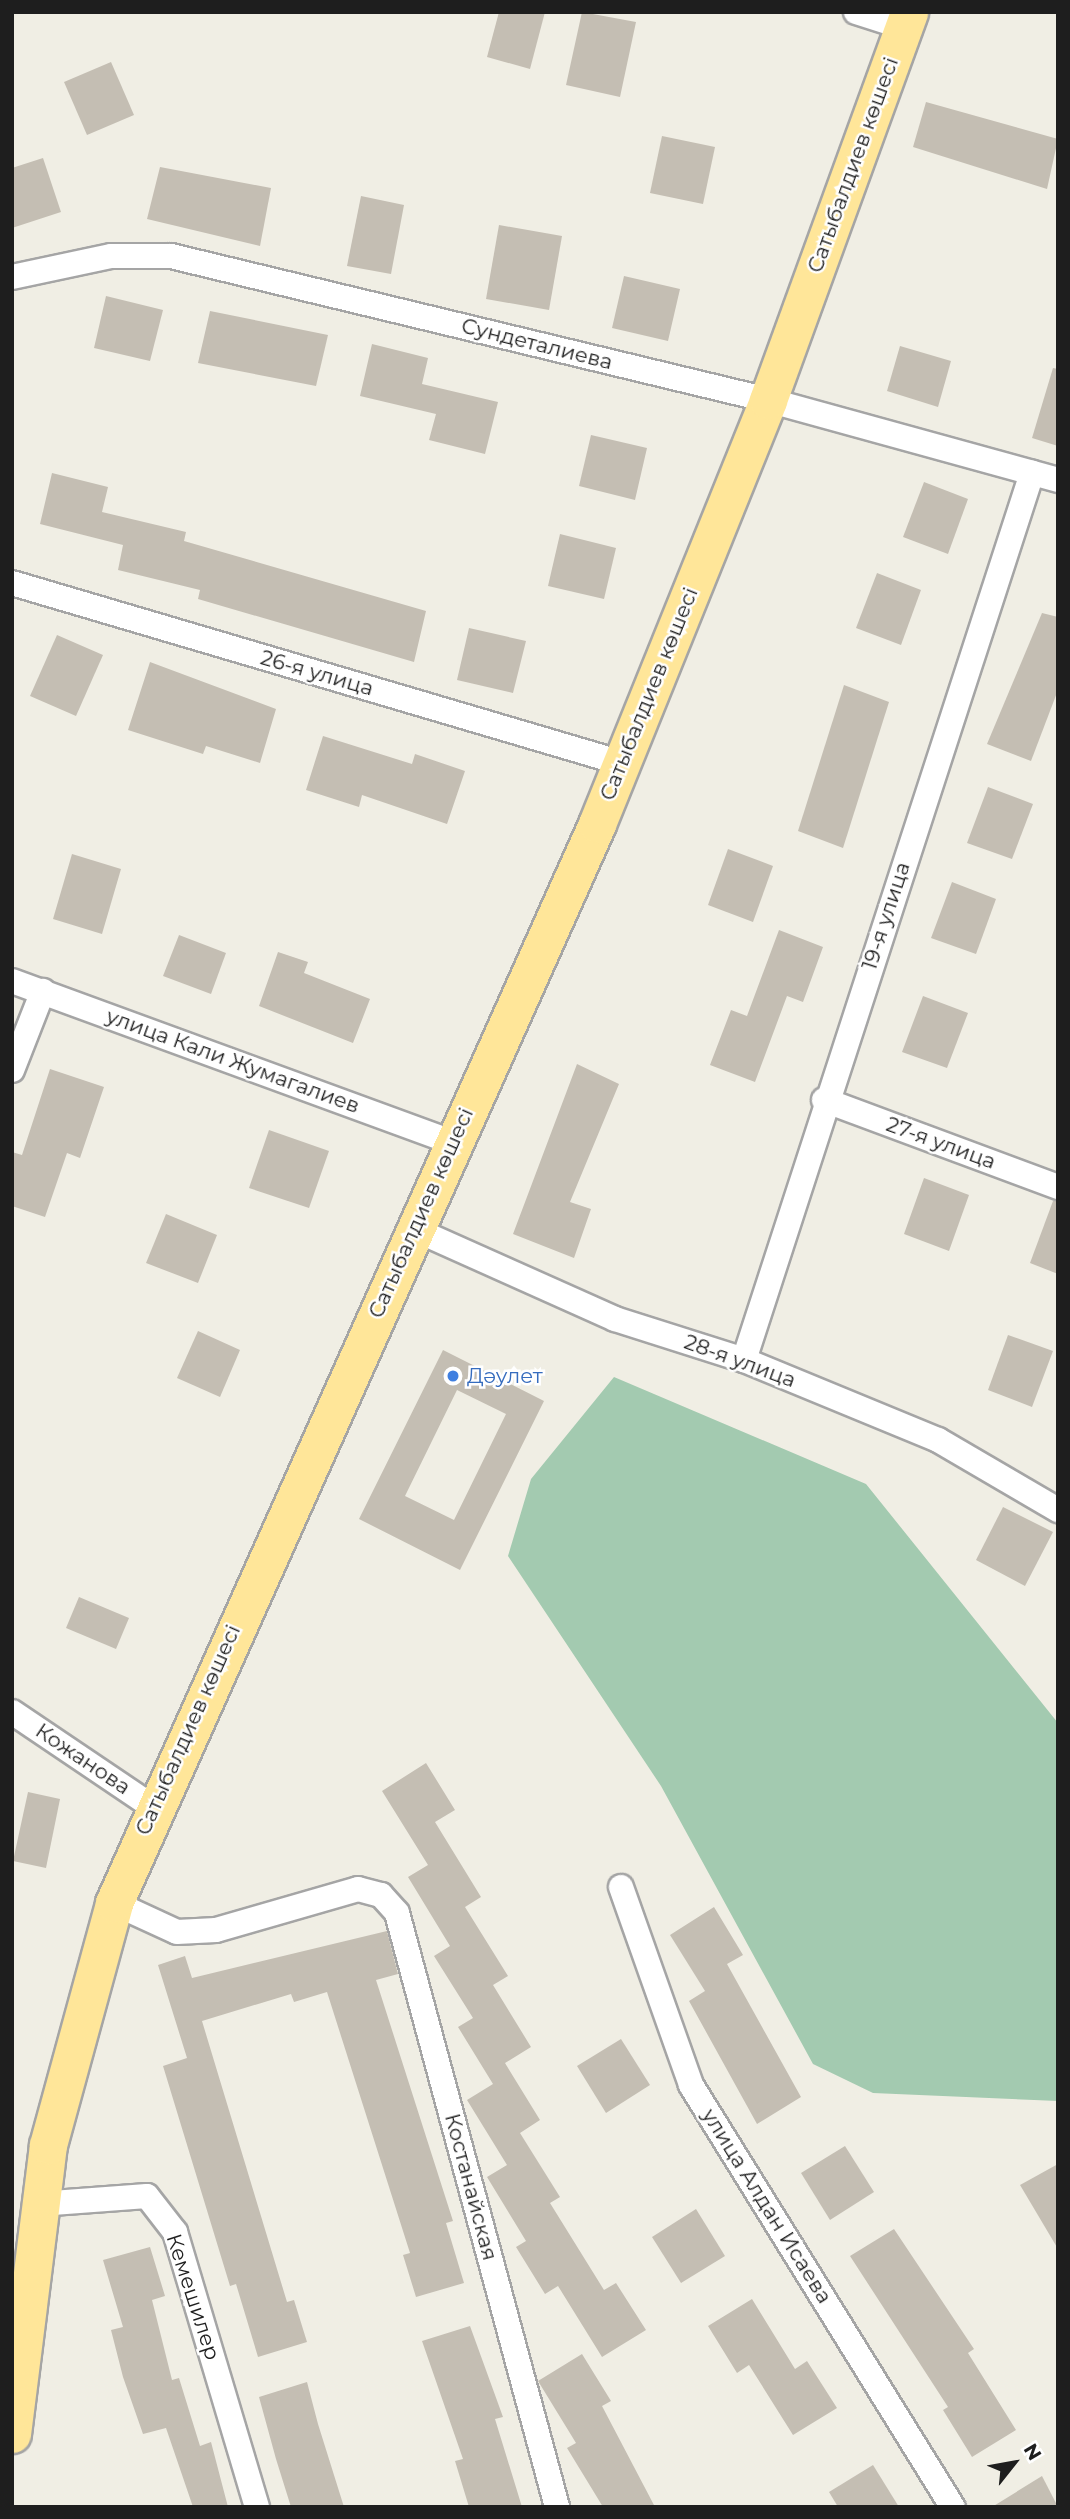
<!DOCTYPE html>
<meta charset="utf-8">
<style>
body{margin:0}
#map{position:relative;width:1070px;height:2519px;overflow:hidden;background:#f0eee4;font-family:Montserrat,sans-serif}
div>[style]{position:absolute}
.cemetery>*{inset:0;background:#a3cab0}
.building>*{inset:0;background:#c4beb3}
.roads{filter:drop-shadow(2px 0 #a5a5a5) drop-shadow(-2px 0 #a5a5a5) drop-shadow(0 2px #a5a5a5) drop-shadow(0 -2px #a5a5a5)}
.street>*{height:24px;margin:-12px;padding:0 12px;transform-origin:12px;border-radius:12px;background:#fff}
.primary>*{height:37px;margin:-18.5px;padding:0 18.5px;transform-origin:18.5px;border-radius:18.5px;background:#ffe699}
.dots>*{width:19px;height:19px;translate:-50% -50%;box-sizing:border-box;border:4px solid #fff;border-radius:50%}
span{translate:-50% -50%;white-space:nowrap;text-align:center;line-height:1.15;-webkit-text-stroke:5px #fff;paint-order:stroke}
.street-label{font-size:21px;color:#1e1e1e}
.shop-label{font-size:21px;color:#366cbe}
.left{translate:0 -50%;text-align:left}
.frame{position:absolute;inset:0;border:14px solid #1e1e1e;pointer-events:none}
.north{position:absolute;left:979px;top:2428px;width:70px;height:70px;-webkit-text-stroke:5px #fff;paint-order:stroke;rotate:59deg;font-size:19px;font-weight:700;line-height:28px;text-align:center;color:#1e1e1e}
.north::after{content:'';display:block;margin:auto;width:24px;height:32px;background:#1e1e1e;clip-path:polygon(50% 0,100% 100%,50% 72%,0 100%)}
</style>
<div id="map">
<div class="cemetery">
<div style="clip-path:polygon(614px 1377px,866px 1484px,1058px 1723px,1058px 2101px,873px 2093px,813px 2064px,661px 1786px,508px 1556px,531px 1479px)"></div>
</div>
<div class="building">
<div style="clip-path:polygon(499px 12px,545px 12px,530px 69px,487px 57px)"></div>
<div style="clip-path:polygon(582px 12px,636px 22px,620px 97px,566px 85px)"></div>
<div style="clip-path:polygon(111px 62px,134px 115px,87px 135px,64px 82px)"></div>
<div style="clip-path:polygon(926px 102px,1058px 139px,1047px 189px,913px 147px)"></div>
<div style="clip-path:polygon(662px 136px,715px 147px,703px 204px,650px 193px)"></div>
<div style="clip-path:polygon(43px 158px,61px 212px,12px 228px,12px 168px)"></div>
<div style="clip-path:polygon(160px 167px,271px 188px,260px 246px,147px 219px)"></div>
<div style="clip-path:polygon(361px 196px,404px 205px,391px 274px,347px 266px)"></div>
<div style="clip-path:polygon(499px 225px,562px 236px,549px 310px,486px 299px)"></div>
<div style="clip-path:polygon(624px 276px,680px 289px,668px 341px,612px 328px)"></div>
<div style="clip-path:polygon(106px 296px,163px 310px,150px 361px,94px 348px)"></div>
<div style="clip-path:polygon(210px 311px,328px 335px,316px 386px,198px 363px)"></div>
<div style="clip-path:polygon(372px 344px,428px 358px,422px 384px,498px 402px,485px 454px,429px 440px,436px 414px,360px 396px)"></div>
<div style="clip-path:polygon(900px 346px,951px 361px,938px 407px,887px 391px)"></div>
<div style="clip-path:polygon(1053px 368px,1058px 369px,1058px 446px,1032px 438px)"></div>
<div style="clip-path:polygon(591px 435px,647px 448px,635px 500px,579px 486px)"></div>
<div style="clip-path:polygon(52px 473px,108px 487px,102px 512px,186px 532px,184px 541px,426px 611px,414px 662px,198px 599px,200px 590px,118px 570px,123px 545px,40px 524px)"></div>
<div style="clip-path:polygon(924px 482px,968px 499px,948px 554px,903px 537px)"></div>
<div style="clip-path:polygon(560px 534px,616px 548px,604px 599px,548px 586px)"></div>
<div style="clip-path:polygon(877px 573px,921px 590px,901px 645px,856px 628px)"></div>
<div style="clip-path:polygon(1042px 613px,1058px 617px,1058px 690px,1031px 761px,987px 744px)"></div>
<div style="clip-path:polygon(469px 628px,526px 641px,513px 693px,457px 680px)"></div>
<div style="clip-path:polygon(57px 635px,103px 655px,76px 716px,30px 696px)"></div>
<div style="clip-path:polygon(150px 662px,276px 709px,260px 763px,206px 746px,203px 754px,128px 730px)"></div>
<div style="clip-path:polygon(844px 685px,889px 702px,843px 848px,798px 831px)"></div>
<div style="clip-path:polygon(323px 736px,412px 764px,415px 754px,465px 771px,447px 824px,362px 795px,359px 807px,306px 790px)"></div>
<div style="clip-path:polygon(988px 787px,1033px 804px,1012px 859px,967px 843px)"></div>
<div style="clip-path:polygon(728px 849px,773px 866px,753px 922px,708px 905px)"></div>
<div style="clip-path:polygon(72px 854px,121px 869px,102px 934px,53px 919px)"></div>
<div style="clip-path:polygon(952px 882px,996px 899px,976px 954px,931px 938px)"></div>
<div style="clip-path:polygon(779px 930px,823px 947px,803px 1002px,787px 996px,755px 1082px,710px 1065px,731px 1010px,747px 1016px)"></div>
<div style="clip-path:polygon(179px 935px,226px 953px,211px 994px,163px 976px)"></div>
<div style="clip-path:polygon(278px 952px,308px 962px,304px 973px,370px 999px,353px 1043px,259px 1006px)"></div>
<div style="clip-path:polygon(923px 996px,968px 1013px,947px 1068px,902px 1052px)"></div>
<div style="clip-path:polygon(577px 1064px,619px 1084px,570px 1202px,591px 1209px,574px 1258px,513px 1234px)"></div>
<div style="clip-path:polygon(50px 1069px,104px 1087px,80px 1158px,67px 1153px,45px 1217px,12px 1206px,12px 1152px,22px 1155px)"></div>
<div style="clip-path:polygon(269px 1130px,329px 1151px,309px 1208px,249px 1188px)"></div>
<div style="clip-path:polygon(924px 1178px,969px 1195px,949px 1251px,904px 1234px)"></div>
<div style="clip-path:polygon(1053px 1201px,1058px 1201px,1058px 1274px,1030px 1263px)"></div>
<div style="clip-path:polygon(166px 1214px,217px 1235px,198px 1283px,146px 1263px)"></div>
<div style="clip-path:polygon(198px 1331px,240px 1350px,220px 1397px,177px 1378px)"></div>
<div style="clip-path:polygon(1008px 1335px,1053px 1351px,1032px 1407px,988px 1390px)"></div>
<div style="clip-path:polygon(evenodd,443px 1350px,544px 1401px,460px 1570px,359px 1519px,443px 1350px,457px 1390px,506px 1414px,454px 1520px,405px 1496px,457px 1390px)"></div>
<div style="clip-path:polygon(1003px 1507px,1053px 1532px,1025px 1586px,976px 1560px)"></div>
<div style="clip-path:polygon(79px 1597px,129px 1618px,116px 1649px,66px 1628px)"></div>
<div style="clip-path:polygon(426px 1763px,455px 1810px,435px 1822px,481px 1897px,465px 1907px,508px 1976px,493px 1985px,531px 2047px,505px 2063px,540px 2120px,520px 2133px,560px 2197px,550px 2203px,604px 2290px,616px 2283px,646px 2330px,602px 2357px,558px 2286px,545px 2294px,516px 2247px,526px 2241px,487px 2177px,507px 2165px,467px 2100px,493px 2084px,458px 2027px,473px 2018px,434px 1956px,450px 1946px,408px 1877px,428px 1865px,382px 1791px)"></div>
<div style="clip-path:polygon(28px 1792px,60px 1799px,46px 1868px,13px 1861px)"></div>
<div style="clip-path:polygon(714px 1907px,743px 1955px,727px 1964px,801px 2097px,757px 2124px,689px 2001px,705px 1991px,670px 1935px)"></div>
<div style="clip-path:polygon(387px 1931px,398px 1974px,376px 1980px,453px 2221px,446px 2223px,464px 2283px,416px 2297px,403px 2255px,410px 2253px,327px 1992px,294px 2002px,291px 1994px,202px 2021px,287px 2302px,294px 2300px,307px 2342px,258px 2357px,236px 2284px,230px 2286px,163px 2066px,187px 2058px,158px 1965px,185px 1956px,192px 1978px)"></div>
<div style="clip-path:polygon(621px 2039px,650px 2085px,606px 2113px,577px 2066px)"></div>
<div style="clip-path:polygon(845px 2146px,874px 2192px,830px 2220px,801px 2173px)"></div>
<div style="clip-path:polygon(1058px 2164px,1058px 2249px,1020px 2185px)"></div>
<div style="clip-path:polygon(696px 2209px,725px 2256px,681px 2283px,652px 2237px)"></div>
<div style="clip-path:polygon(894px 2229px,974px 2349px,968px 2353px,1016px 2430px,972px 2457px,943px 2410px,948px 2407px,850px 2256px)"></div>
<div style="clip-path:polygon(150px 2247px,165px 2296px,152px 2300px,172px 2380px,179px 2378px,200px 2446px,211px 2442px,228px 2507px,193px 2507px,166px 2428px,143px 2434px,123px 2377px,111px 2330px,123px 2327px,103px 2260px)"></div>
<div style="clip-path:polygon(752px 2299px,795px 2369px,807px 2361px,837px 2408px,793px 2435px,749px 2365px,737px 2373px,708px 2326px)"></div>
<div style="clip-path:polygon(470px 2326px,503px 2417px,495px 2419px,522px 2507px,469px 2507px,455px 2461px,463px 2459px,422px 2341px)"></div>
<div style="clip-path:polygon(582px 2354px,611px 2401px,602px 2406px,655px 2507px,603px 2507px,567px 2448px,576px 2443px,538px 2381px)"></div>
<div style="clip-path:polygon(307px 2382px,318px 2424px,344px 2507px,291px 2507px,276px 2459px,259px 2397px)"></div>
<div style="clip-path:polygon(873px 2465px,899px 2507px,838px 2507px,829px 2492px)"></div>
<div style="clip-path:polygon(1042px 2476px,1058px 2507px,992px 2507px)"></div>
</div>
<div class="roads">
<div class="street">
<div style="left:856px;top:12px;width:49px;rotate:17.7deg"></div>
<div style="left:12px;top:277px;width:101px;rotate:-12deg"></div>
<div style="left:111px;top:256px;width:60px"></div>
<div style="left:171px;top:256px;width:614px;rotate:13.56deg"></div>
<div style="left:768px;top:400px;width:301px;rotate:15.4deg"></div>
<div style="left:12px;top:583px;width:636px;rotate:16.44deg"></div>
<div style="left:12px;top:981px;width:469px;rotate:20.1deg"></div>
<div style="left:12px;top:1070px;width:85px;rotate:-68.6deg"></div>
<div style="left:824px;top:1100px;width:250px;rotate:20.4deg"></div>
<div style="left:414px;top:1229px;width:220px;rotate:24.1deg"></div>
<div style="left:615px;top:1319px;width:135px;rotate:17.6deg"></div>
<div style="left:744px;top:1360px;width:210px;rotate:22.4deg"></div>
<div style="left:938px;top:1440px;width:139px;rotate:30.3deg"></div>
<div style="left:744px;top:1360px;width:933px;rotate:-72.01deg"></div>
<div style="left:12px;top:1712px;width:170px;rotate:34deg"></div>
<div style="left:621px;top:1887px;width:210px;rotate:70.5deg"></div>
<div style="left:691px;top:2085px;width:497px;rotate:58.2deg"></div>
<div style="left:114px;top:1903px;width:69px;rotate:24.7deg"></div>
<div style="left:177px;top:1932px;width:39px;rotate:-3deg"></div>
<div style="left:216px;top:1930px;width:148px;rotate:-16.1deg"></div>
<div style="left:358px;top:1889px;width:24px;rotate:15deg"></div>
<div style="left:381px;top:1895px;width:24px;rotate:48deg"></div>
<div style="left:397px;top:1913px;width:615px;rotate:74.92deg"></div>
<div style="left:39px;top:2204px;width:108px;rotate:-4.2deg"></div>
<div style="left:147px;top:2196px;width:46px;rotate:52.1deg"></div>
<div style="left:175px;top:2232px;width:287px;rotate:73.4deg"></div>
</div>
<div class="primary">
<div style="left:12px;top:2434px;width:291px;rotate:-82.9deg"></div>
<div style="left:48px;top:2145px;width:251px;rotate:-74.7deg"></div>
<div style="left:114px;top:1903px;width:1182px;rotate:-65.88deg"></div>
<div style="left:597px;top:824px;width:457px;rotate:-68deg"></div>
<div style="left:768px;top:400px;width:413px;rotate:-70deg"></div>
</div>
</div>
<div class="dots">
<div style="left:453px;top:1376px;background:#3f7fe0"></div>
</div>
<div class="street-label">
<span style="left:853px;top:165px;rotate:-70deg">Сатыбалдиев көшесі</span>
<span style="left:537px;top:344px;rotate:14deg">Сундеталиева</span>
<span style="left:317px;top:673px;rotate:16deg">26-я улица</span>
<span style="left:649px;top:694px;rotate:-68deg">Сатыбалдиев көшесі</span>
<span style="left:886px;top:916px;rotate:-72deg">19-я улица</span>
<span style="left:233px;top:1061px;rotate:20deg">улица Кали Жумагалиев</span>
<span style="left:941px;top:1143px;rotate:20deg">27-я улица</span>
<span style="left:421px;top:1213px;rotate:-66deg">Сатыбалдиев көшесі</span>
<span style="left:740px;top:1361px;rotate:20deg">28-я улица</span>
<span style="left:188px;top:1730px;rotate:-66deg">Сатыбалдиев көшесі</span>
<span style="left:83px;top:1759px;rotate:34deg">Кожанова</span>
<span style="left:471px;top:2187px;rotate:75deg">Костанайская</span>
<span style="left:767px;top:2206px;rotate:58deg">улица Алдан Исаева</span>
<span style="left:193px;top:2297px;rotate:72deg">Кемешилер</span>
</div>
<div class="shop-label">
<span class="left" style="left:467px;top:1376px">Дәулет</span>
</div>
<div class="frame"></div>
<div class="north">N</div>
</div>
